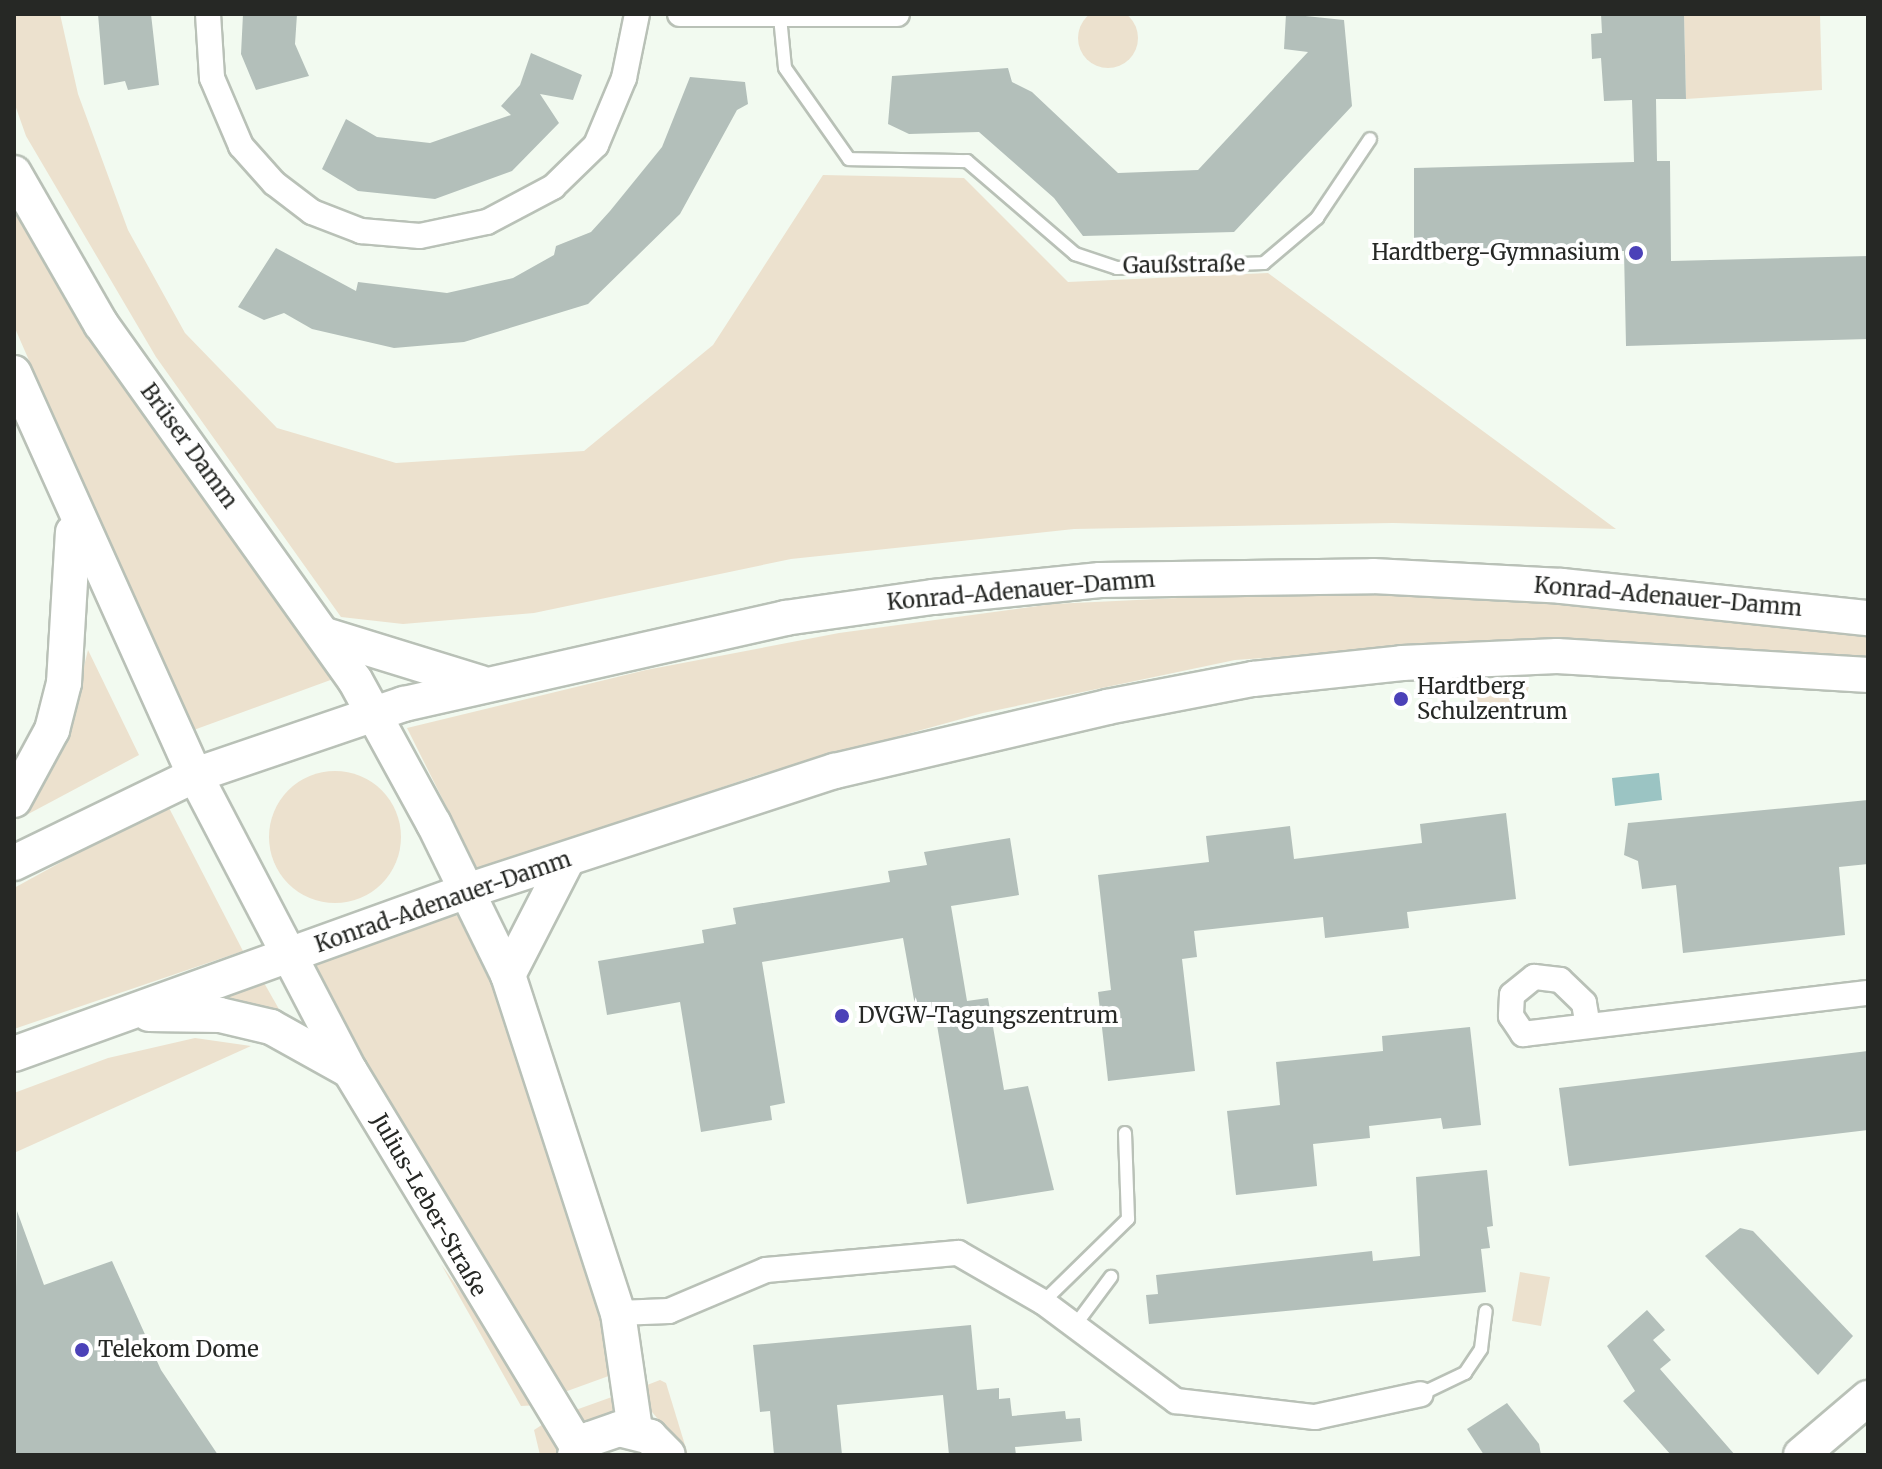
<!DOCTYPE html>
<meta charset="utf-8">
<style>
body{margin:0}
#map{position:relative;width:1882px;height:1469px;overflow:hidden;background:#f2faf0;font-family:Merriweather,serif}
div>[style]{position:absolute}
.green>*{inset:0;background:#ece1ce}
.round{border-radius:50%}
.water>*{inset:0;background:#9bc4c3}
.building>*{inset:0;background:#b3bfba}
.roads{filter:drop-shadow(2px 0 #b9c1b7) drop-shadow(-2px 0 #b9c1b7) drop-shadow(0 2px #b9c1b7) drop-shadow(0 -2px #b9c1b7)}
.lane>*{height:12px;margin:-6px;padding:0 6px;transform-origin:6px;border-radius:6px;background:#fff}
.street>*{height:24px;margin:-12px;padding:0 12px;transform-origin:12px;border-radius:12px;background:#fff}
.secondary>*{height:34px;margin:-17px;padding:0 17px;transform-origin:17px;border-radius:17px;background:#fff}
.dots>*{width:22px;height:22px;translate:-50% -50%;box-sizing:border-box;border:4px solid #fff;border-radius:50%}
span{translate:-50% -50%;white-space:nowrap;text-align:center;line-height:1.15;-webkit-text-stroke:8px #fff;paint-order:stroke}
.poi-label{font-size:22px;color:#262825}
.right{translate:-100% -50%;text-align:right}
.left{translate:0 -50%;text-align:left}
.street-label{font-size:22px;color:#262825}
.frame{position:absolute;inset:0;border:16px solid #262825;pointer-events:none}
</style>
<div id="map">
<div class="green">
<div class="round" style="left:1078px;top:8px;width:60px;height:60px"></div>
<div style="clip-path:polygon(14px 14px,60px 14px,78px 94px,128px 230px,185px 333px,277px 428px,396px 463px,584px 451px,713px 345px,823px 175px,964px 178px,1068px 282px,1268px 273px,1616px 529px,1393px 523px,1074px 529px,791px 559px,534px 613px,403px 624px,341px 617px,156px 357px,26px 136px,14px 102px)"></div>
<div style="clip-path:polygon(1684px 14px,1820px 14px,1822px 90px,1686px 99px)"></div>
<div style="clip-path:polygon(14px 210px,79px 323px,336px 678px,191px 731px,14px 326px)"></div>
<div style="clip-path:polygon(1282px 593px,1510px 598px,1868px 631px,1868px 656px,1546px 640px,1235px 660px,983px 713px,758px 775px,478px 870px,407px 728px,646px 670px,839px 633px,1053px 604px)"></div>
<div style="clip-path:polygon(88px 650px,139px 755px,17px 820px,69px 727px)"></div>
<div style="clip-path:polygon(1529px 686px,1524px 708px,1481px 710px,1463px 694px)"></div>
<div class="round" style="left:269px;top:771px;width:132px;height:132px"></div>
<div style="clip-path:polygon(167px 804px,243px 951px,14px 1029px,14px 888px)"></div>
<div style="clip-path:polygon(453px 915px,464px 916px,523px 1063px,617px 1373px,559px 1394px,310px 966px)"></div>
<div style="clip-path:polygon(263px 981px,284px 1018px,222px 999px,222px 996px)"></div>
<div style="clip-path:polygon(195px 1038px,251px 1046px,14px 1153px,14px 1093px,108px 1058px)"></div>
<div style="clip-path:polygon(441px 1264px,485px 1326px,539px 1405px,521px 1406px)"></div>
<div style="clip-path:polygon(1520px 1272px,1550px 1277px,1541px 1326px,1512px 1321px)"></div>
<div style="clip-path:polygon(660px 1380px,666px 1383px,688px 1455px,647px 1406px,642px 1387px)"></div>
<div style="clip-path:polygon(623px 1393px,621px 1413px,585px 1426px,570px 1412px)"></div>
<div style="clip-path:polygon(551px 1419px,561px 1455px,540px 1455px,534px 1430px)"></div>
</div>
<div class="water">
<div style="clip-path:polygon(1659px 773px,1662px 800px,1615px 806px,1612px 778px)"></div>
</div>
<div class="building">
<div style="clip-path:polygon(98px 14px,151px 14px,159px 85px,128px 90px,125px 81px,104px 85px)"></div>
<div style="clip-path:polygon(243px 14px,297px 14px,295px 44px,309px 76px,256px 90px,241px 54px)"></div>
<div style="clip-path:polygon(1286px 14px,1344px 20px,1352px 106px,1234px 232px,1083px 236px,1054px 198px,979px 132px,909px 134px,888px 124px,892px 76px,1008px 68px,1012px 82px,1032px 92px,1118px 173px,1198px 170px,1308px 52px,1284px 49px)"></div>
<div style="clip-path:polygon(1601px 14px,1684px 14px,1686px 99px,1656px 99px,1657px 161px,1670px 161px,1671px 261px,1868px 256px,1868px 339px,1626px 346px,1624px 251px,1414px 255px,1414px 168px,1634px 162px,1632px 100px,1604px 101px,1601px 58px,1592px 59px,1591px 34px,1602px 33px)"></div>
<div style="clip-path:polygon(531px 53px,582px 75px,573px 100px,540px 94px,559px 123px,512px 171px,435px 199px,358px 191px,322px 169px,346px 119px,377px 137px,430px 143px,511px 115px,501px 106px,520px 85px)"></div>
<div style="clip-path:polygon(690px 77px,745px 82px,748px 104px,737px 110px,680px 214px,588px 304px,464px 342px,394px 348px,312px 329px,284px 313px,264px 320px,238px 307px,276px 248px,356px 291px,358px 282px,447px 293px,513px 278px,554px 255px,556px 246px,591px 232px,610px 211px,662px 147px)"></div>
<div style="clip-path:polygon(1868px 800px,1868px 864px,1839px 867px,1845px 935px,1683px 953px,1676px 885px,1642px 889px,1638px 861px,1624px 855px,1628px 823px)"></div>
<div style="clip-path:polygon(1506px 813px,1516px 899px,1407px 912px,1409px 928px,1325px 938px,1323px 917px,1194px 931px,1197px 957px,1182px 959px,1195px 1071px,1108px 1081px,1098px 992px,1111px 990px,1098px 875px,1209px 862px,1206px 836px,1290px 826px,1294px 859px,1422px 843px,1420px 824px)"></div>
<div style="clip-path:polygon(1010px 838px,1019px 895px,951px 906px,967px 1001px,988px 998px,1004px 1090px,1028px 1086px,1054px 1190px,967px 1204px,934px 1007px,916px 1011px,903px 938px,762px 962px,785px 1103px,770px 1106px,772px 1120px,701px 1132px,680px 1002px,607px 1015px,598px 961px,704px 943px,702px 930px,736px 924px,733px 908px,890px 882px,888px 871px,927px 865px,924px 852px)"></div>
<div style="clip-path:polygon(1470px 1027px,1481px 1125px,1443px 1129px,1441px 1118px,1369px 1126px,1370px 1138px,1313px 1144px,1317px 1186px,1236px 1195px,1227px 1111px,1280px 1105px,1276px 1062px,1383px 1051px,1382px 1036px)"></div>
<div style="clip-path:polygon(1868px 1051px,1868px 1130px,1569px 1166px,1559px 1088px)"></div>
<div style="clip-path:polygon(1487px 1170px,1493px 1226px,1487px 1227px,1490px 1248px,1481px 1249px,1486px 1292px,1149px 1324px,1146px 1295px,1158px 1294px,1156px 1275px,1372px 1251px,1373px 1261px,1420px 1256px,1416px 1177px)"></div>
<div style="clip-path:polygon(17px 1211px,44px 1285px,112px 1261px,161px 1370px,218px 1455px,14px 1455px)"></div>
<div style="clip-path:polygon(1740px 1228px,1753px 1231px,1853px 1336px,1818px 1375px,1705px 1256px)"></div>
<div style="clip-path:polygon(1647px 1310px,1665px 1330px,1653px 1340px,1671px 1360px,1660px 1369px,1735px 1455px,1671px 1455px,1623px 1401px,1635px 1391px,1607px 1346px)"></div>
<div style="clip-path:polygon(971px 1325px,977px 1390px,999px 1388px,999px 1399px,1010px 1398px,1012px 1416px,1065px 1411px,1066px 1419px,1080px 1418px,1082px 1441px,1015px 1447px,1016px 1455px,949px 1455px,943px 1395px,837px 1405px,842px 1455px,774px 1455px,770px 1411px,760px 1412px,753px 1345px)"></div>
<div style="clip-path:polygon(1507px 1403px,1539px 1444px,1541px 1455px,1484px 1455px,1467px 1429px)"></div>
</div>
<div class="roads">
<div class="lane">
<div style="left:780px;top:17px;width:51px;rotate:84.4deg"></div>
<div style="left:785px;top:68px;width:111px;rotate:54.9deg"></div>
<div style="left:849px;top:159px;width:118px;rotate:1deg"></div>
<div style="left:967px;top:161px;width:143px;rotate:40.7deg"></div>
<div style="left:1075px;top:254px;width:44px;rotate:18.4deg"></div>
<div style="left:1117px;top:268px;width:147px;rotate:-1.9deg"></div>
<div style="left:1264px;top:263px;width:70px;rotate:-40.3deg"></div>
<div style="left:1317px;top:218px;width:95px;rotate:-56.1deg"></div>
<div style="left:1043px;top:1302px;width:119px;rotate:-44.3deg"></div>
<div style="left:1128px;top:1219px;width:86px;rotate:-92deg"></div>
<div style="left:1076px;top:1324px;width:59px;rotate:-53.3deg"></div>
<div style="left:1421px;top:1394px;width:49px;rotate:-25.5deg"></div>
<div style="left:1465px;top:1373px;width:29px;rotate:-56deg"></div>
<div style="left:1481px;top:1349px;width:38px;rotate:-83deg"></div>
</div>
<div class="street">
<div style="left:208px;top:14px;width:64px;rotate:86.4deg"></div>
<div style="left:212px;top:78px;width:74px;rotate:66.9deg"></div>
<div style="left:241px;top:146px;width:50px;rotate:48.3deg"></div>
<div style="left:274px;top:183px;width:48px;rotate:37.3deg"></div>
<div style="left:312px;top:212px;width:53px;rotate:21.2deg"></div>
<div style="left:361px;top:231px;width:59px;rotate:4.8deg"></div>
<div style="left:420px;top:236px;width:68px;rotate:-11.8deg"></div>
<div style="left:487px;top:222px;width:75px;rotate:-27.9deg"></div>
<div style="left:553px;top:187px;width:60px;rotate:-44.3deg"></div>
<div style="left:596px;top:145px;width:73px;rotate:-67.3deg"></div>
<div style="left:624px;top:78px;width:65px;rotate:-78.5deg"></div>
<div style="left:680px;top:14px;width:217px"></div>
<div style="left:1588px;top:1026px;width:23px;rotate:-100deg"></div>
<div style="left:1584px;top:1003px;width:33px;rotate:-136deg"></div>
<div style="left:1560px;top:980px;width:26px;rotate:-173deg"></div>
<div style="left:1534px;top:977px;width:28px;rotate:141deg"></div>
<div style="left:1512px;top:995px;width:21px;rotate:93deg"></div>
<div style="left:1511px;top:1016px;width:22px;rotate:56deg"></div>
<div style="left:1523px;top:1034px;width:347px;rotate:-6.8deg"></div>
<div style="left:618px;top:1313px;width:51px;rotate:-2.2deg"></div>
<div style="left:669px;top:1311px;width:105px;rotate:-22.9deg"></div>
<div style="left:766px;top:1270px;width:193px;rotate:-5.1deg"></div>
<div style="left:958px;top:1253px;width:98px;rotate:30deg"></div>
<div style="left:1043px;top:1302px;width:166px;rotate:36.7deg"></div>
<div style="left:1176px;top:1401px;width:140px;rotate:6.6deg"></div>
<div style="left:1315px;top:1417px;width:108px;rotate:-12.2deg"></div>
</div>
<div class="secondary">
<div style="left:14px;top:173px;width:174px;rotate:60.1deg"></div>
<div style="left:101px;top:324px;width:437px;rotate:54.5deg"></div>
<div style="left:355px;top:680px;width:164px;rotate:61.3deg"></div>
<div style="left:434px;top:824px;width:168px;rotate:63.9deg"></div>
<div style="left:508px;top:975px;width:355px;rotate:72deg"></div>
<div style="left:618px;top:1313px;width:118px;rotate:81.7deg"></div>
<div style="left:14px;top:373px;width:441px;rotate:65.8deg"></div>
<div style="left:195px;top:775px;width:334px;rotate:62.4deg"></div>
<div style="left:350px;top:1071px;width:442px;rotate:58.8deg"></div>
<div style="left:325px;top:635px;width:163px;rotate:17.1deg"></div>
<div style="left:14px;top:800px;width:80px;rotate:-61.5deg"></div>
<div style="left:52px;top:730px;width:49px;rotate:-75.7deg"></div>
<div style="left:64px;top:683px;width:151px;rotate:-86.6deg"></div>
<div style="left:14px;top:863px;width:201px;rotate:-25.9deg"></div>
<div style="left:195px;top:775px;width:221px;rotate:-18.8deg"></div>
<div style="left:404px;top:704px;width:391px;rotate:-12.7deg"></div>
<div style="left:785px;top:618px;width:149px;rotate:-8.1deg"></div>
<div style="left:933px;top:597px;width:168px;rotate:-5.8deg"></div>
<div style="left:1100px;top:580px;width:273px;rotate:-0.8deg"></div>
<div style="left:1373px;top:576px;width:189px;rotate:3deg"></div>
<div style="left:1562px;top:586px;width:308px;rotate:6deg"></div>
<div style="left:508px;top:975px;width:129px;rotate:-62.8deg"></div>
<div style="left:149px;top:1014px;width:71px;rotate:0.8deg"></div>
<div style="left:220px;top:1015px;width:52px;rotate:13.2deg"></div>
<div style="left:271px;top:1027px;width:90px;rotate:29.1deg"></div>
<div style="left:14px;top:1054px;width:481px;rotate:-19.8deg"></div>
<div style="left:467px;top:891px;width:387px;rotate:-18.1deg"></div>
<div style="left:835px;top:771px;width:279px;rotate:-13.2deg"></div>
<div style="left:1107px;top:707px;width:149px;rotate:-10.9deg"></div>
<div style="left:1253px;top:679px;width:150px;rotate:-6.1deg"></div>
<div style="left:1402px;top:663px;width:155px;rotate:-2.6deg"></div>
<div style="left:1557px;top:656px;width:312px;rotate:3.5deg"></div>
<div style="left:575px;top:1455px;width:22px;rotate:-47deg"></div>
<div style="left:590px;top:1439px;width:31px;rotate:-19deg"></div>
<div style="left:619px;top:1429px;width:32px;rotate:14deg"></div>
<div style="left:650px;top:1437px;width:25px;rotate:45deg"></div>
<div style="left:1801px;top:1455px;width:88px;rotate:-40.4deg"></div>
</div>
</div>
<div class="dots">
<div style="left:1636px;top:253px;background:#4b41b8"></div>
<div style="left:1401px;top:699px;background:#4b41b8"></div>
<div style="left:842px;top:1016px;background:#4b41b8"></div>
<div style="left:82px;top:1350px;background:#4b41b8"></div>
</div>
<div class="poi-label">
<span class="right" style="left:1620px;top:253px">Hardtberg-Gymnasium</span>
<span class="left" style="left:1417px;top:699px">Hardtberg<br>Schulzentrum</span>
<span class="left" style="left:858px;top:1016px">DVGW-Tagungszentrum</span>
<span class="left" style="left:98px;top:1350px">Telekom Dome</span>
</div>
<div class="street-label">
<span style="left:1184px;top:265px;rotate:-1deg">Gaußstraße</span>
<span style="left:189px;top:446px;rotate:54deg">Brüser Damm</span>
<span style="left:1021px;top:591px;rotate:-5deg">Konrad-Adenauer-Damm</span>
<span style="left:1668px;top:597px;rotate:5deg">Konrad-Adenauer-Damm</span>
<span style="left:443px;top:902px;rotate:-19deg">Konrad-Adenauer-Damm</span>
<span style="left:429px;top:1205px;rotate:60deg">Julius-Leber-Straße</span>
</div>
<div class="frame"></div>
</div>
